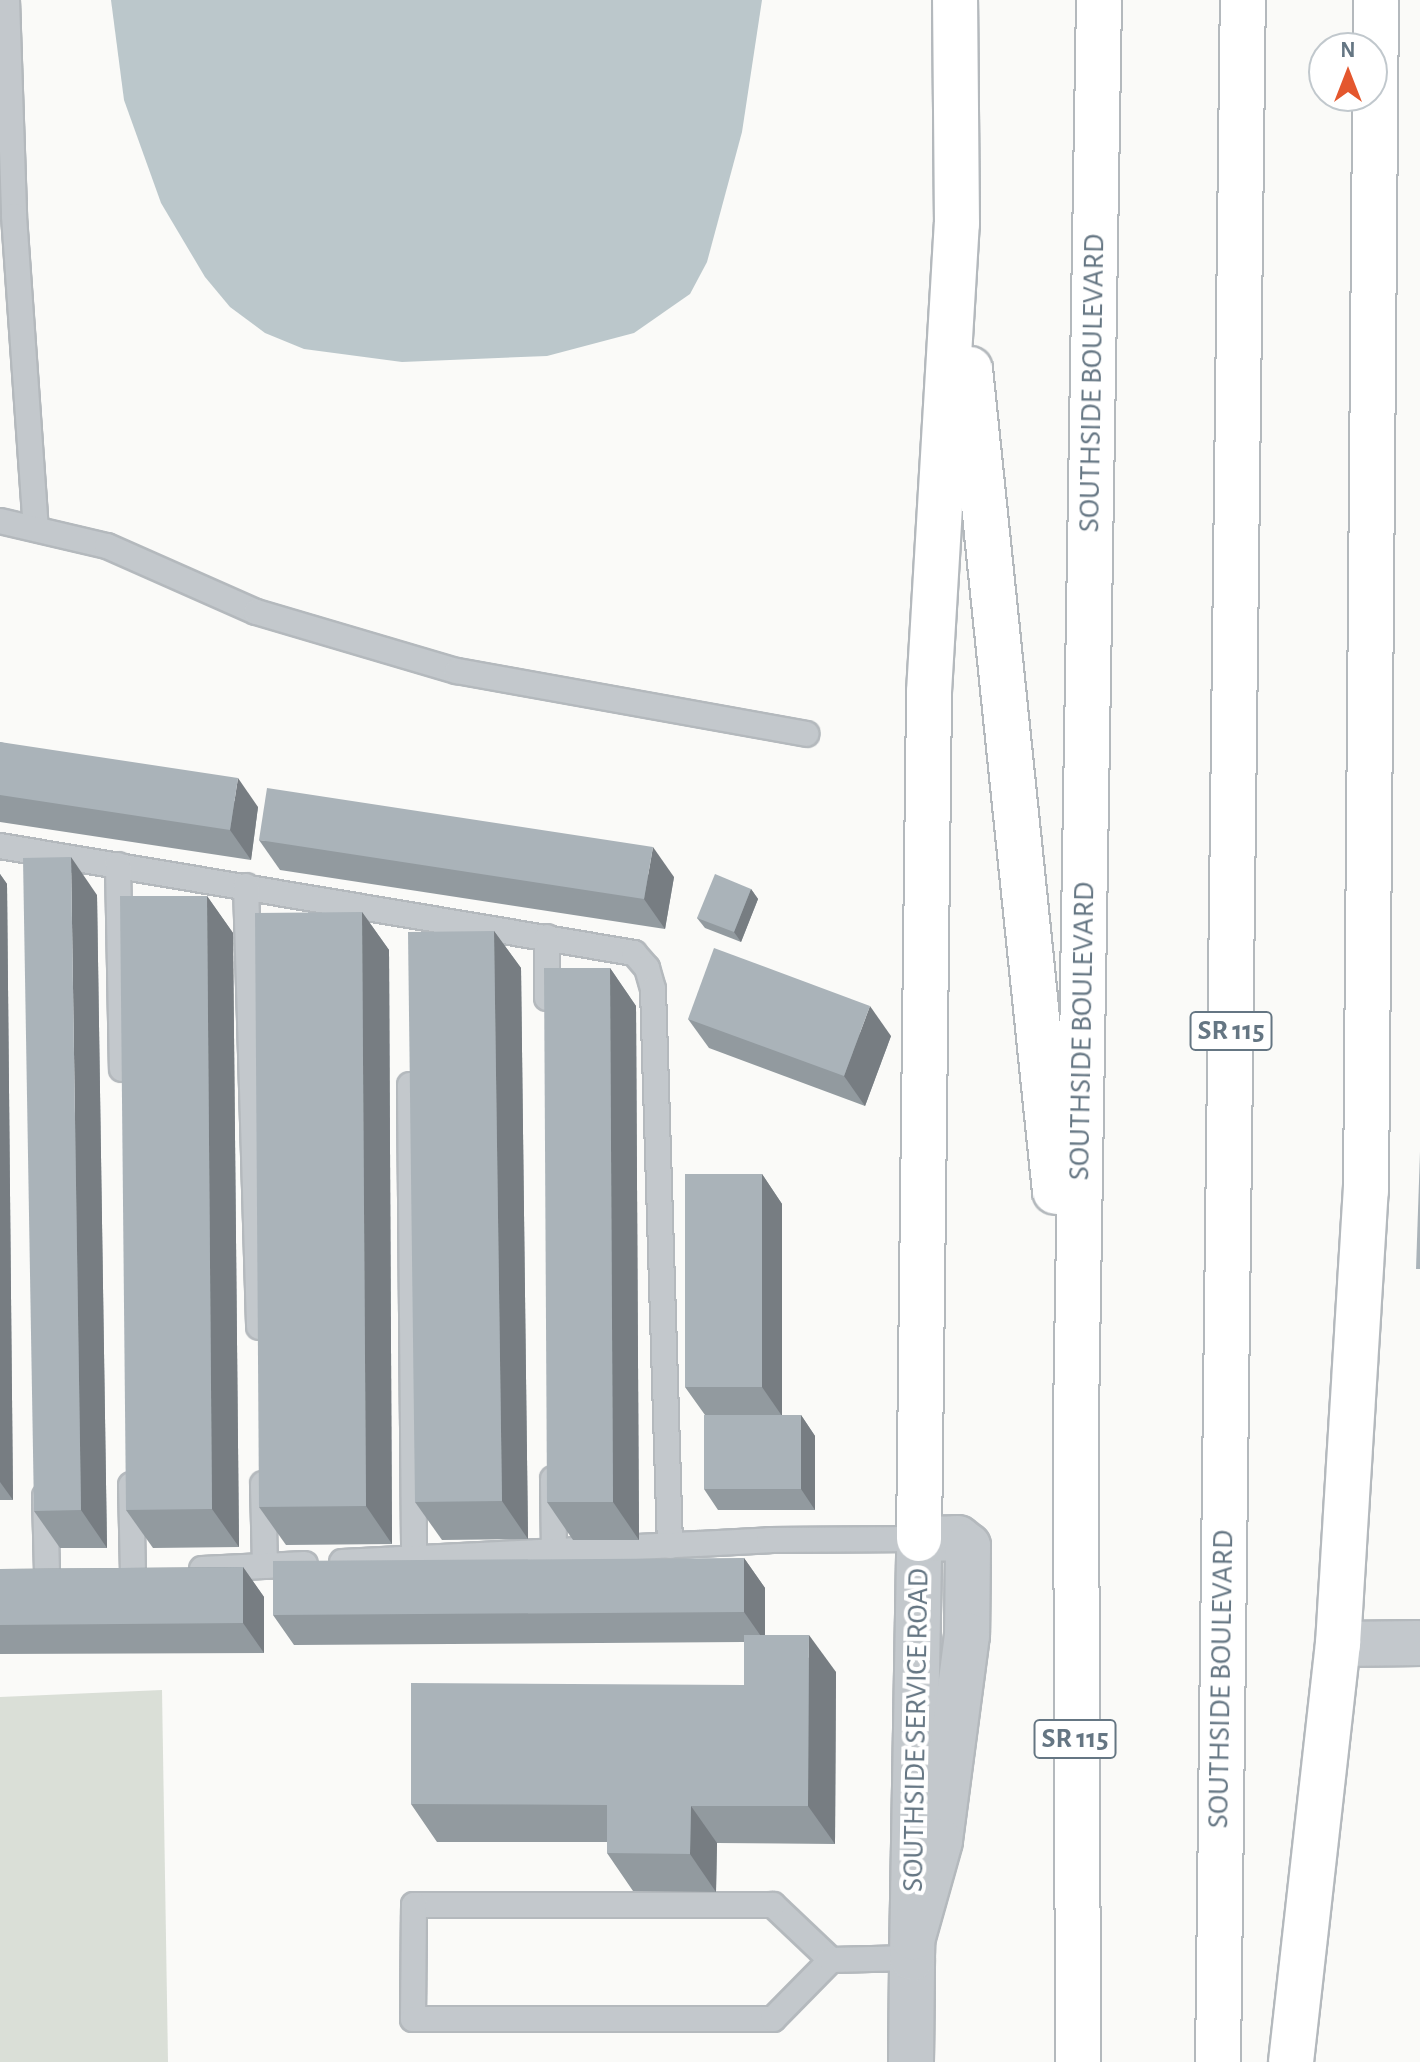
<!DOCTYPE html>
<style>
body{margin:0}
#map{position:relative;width:1420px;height:2062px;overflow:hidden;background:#fafaf8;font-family:"Alegreya Sans",sans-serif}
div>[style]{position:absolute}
.green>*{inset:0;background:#dadfd7}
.water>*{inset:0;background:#bbc7cb}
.roads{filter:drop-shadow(2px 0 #b4b9bd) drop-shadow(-2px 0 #b4b9bd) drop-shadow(0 2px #b4b9bd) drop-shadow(0 -2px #b4b9bd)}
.service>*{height:24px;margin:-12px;padding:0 12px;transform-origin:12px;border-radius:12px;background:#c3c8cc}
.minor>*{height:44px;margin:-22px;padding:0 22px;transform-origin:22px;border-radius:22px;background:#c3c8cc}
.trunk>*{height:44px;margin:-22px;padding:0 22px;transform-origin:22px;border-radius:22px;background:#fff}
.wall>*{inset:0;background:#929a9f}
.shaded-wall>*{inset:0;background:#777d82}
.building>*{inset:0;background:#aab3b9}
span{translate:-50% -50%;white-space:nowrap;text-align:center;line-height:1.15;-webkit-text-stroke:8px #fff;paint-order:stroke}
.shield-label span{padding:2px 6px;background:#fff;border:2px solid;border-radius:6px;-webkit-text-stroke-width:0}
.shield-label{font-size:28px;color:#657683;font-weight:700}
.street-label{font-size:30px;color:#657683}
.north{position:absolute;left:1308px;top:32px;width:80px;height:80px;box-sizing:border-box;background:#fff;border:2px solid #c1c8cd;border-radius:50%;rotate:0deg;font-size:22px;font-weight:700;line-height:32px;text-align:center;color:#657683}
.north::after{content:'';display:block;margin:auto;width:28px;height:36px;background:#e4572e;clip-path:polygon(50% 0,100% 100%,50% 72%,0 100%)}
</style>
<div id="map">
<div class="green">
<div style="clip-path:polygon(162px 1690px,168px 2062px,0 2062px,0 1697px)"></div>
</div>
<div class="water">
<div style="clip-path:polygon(111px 0,762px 0,742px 132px,707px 262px,690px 294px,634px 333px,547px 356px,402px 362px,304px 349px,265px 333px,230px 307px,205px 277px,161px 203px,124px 100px)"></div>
</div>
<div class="roads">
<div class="service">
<div style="left:7px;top:0;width:216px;rotate:88.1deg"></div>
<div style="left:14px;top:216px;width:313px;rotate:86deg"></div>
<div style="left:0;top:521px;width:110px;rotate:13.2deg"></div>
<div style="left:107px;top:546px;width:163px;rotate:23.9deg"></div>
<div style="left:256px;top:612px;width:209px;rotate:16.4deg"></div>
<div style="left:457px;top:671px;width:355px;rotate:10.2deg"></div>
<div style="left:0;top:846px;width:643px;rotate:9.58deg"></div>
<div style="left:634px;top:953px;width:20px;rotate:49deg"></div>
<div style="left:647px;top:968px;width:22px;rotate:74deg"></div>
<div style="left:653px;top:989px;width:557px;rotate:88.25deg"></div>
<div style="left:118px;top:865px;width:204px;rotate:88.9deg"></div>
<div style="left:246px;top:886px;width:441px;rotate:88.3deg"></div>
<div style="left:547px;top:937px;width:61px;rotate:90deg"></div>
<div style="left:410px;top:1085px;width:474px;rotate:89.5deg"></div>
<div style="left:553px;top:1479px;width:73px;rotate:89.2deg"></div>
<div style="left:263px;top:1484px;width:82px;rotate:88.6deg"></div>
<div style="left:131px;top:1485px;width:86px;rotate:88.7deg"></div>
<div style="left:45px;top:1496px;width:78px;rotate:88.5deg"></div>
<div style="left:342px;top:1562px;width:428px;rotate:-2.9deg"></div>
<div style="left:769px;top:1540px;width:150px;rotate:-0.4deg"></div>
<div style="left:202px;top:1569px;width:103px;rotate:-2.8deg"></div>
<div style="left:831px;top:1960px;width:80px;rotate:-136.5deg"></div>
<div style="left:773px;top:1905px;width:359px;rotate:180deg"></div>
<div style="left:414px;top:1905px;width:114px;rotate:90.5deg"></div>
<div style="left:413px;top:2019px;width:360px"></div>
<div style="left:773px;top:2019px;width:83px;rotate:-45.5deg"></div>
<div style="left:831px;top:1960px;width:81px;rotate:-1.4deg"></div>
</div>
<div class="minor">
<div style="left:1338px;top:1644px;width:82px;rotate:-0.7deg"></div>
<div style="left:911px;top:2062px;width:104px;rotate:-89.4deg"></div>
<div style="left:912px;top:1958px;width:419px;rotate:-89deg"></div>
<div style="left:919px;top:1539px;width:39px;rotate:-1deg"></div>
<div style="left:958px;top:1538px;width:13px;rotate:39deg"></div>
<div style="left:968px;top:1546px;width:89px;rotate:90.6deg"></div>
<div style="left:967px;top:1635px;width:208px;rotate:97.5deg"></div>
<div style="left:940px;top:1841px;width:100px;rotate:105.7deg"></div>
</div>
<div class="trunk">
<div style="left:970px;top:369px;width:827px;rotate:84.1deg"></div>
<div style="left:919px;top:1539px;width:847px;rotate:-89.32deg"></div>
<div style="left:929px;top:692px;width:469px;rotate:-86.6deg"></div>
<div style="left:957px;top:224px;width:224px;rotate:-90.5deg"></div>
<div style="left:1078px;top:2062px;width:646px;rotate:-90.18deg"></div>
<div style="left:1076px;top:1416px;width:1416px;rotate:-89.07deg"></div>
<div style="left:1218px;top:2062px;width:2062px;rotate:-89.31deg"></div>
<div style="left:1291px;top:2062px;width:421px;rotate:-83.6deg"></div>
<div style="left:1338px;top:1644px;width:454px;rotate:-86.5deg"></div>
<div style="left:1366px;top:1191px;width:1191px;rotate:-89.52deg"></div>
</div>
</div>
<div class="wall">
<div style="clip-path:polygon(0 742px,258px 807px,251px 860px,0 822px)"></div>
<div style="clip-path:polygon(259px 840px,674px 877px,665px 929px,280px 870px)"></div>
<div style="clip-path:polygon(0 874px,7px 884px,13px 1500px,0 1500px)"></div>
<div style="clip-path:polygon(751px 889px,758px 899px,741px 942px,705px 928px,697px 918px)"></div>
<div style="clip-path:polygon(97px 895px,107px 1548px,60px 1548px,34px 1511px)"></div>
<div style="clip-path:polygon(207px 896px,233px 933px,239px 1547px,153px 1548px,126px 1510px)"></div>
<div style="clip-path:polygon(362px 912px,389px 950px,392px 1544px,286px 1545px,259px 1507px)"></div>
<div style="clip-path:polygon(494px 931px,521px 968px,528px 1539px,442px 1540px,415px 1502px)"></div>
<div style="clip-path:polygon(610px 968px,636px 1006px,639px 1540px,573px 1540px,547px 1502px)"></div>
<div style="clip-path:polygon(688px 1019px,891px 1036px,865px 1106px,709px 1048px)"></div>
<div style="clip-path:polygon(762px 1174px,782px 1204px,782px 1415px,801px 1415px,815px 1436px,815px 1510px,718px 1510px,704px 1489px,705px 1415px,685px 1387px)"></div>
<div style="clip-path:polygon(744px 1558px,765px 1588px,765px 1635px,836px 1672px,835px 1844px,717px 1843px,716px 1892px,633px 1891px,607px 1853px,607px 1842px,437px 1842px,411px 1804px,744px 1685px,744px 1642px,294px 1645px,273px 1615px)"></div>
<div style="clip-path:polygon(243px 1567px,264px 1597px,264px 1653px,0 1654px,0 1569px)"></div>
</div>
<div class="shaded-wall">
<div style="clip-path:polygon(238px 778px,258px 807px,251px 860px,230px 830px)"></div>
<div style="clip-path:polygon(653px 847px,674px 877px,665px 929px,644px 899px)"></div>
<div style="clip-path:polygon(71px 857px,97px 895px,107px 1548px,81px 1510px)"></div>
<div style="clip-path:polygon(0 874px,7px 884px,13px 1500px,0 1482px)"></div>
<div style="clip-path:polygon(751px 889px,758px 899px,741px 942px,734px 932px)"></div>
<div style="clip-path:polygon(207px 896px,233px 933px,239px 1547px,212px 1509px)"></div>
<div style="clip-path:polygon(362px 912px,389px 950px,392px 1544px,366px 1506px)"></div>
<div style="clip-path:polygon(494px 931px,521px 968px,528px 1539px,502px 1501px)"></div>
<div style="clip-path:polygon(610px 968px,636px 1006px,639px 1540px,613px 1502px)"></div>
<div style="clip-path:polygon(870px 1006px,891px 1036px,865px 1106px,844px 1076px)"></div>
<div style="clip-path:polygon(762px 1174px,782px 1204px,782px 1416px,762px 1387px)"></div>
<div style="clip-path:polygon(801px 1415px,815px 1436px,815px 1510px,801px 1489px)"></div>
<div style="clip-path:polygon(744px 1558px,765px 1588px,765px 1642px,744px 1612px)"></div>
<div style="clip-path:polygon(243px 1567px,264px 1597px,264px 1653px,243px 1623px)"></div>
<div style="clip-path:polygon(809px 1635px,836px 1672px,835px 1844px,808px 1806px)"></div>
<div style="clip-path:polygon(691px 1806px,717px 1843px,716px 1892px,690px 1854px)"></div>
</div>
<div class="building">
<div style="clip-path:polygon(0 742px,238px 778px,230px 830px,0 795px)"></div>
<div style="clip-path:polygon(267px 788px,653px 847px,644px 899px,259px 840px)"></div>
<div style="clip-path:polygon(71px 857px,81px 1510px,34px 1511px,23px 858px)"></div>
<div style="clip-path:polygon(715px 874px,751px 889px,734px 932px,697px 918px)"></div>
<div style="clip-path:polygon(120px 896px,207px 896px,212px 1509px,126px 1510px)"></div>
<div style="clip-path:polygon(362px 912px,366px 1506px,259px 1507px,255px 913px)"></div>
<div style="clip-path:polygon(494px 931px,502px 1501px,415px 1502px,408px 932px)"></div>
<div style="clip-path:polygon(714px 948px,870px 1006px,844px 1076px,688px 1019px)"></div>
<div style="clip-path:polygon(544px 968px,610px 968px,613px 1502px,547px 1502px)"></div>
<div style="clip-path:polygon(1420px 1152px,1420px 1269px,1416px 1269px)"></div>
<div style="clip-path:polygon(685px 1174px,762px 1174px,762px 1387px,685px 1387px)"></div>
<div style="clip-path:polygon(704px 1415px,801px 1415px,801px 1489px,704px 1489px)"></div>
<div style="clip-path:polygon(744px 1558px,744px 1612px,273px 1615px,273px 1561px)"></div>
<div style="clip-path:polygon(243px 1567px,243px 1623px,0 1625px,0 1569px)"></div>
<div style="clip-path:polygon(744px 1635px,809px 1635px,808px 1806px,691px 1806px,690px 1854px,607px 1853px,607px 1805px,411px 1804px,411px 1683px,744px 1685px)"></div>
</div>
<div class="shield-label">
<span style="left:1231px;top:1031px">SR 115</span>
<span style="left:1075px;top:1739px">SR 115</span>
</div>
<div class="street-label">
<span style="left:1092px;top:383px;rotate:-89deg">SOUTHSIDE BOULEVARD</span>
<span style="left:1082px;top:1031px;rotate:-89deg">SOUTHSIDE BOULEVARD</span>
<span style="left:1221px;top:1679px;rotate:-89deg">SOUTHSIDE BOULEVARD</span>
<span style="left:916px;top:1730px;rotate:-89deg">SOUTHSIDE SERVICE ROAD</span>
</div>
<div class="north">N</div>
</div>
